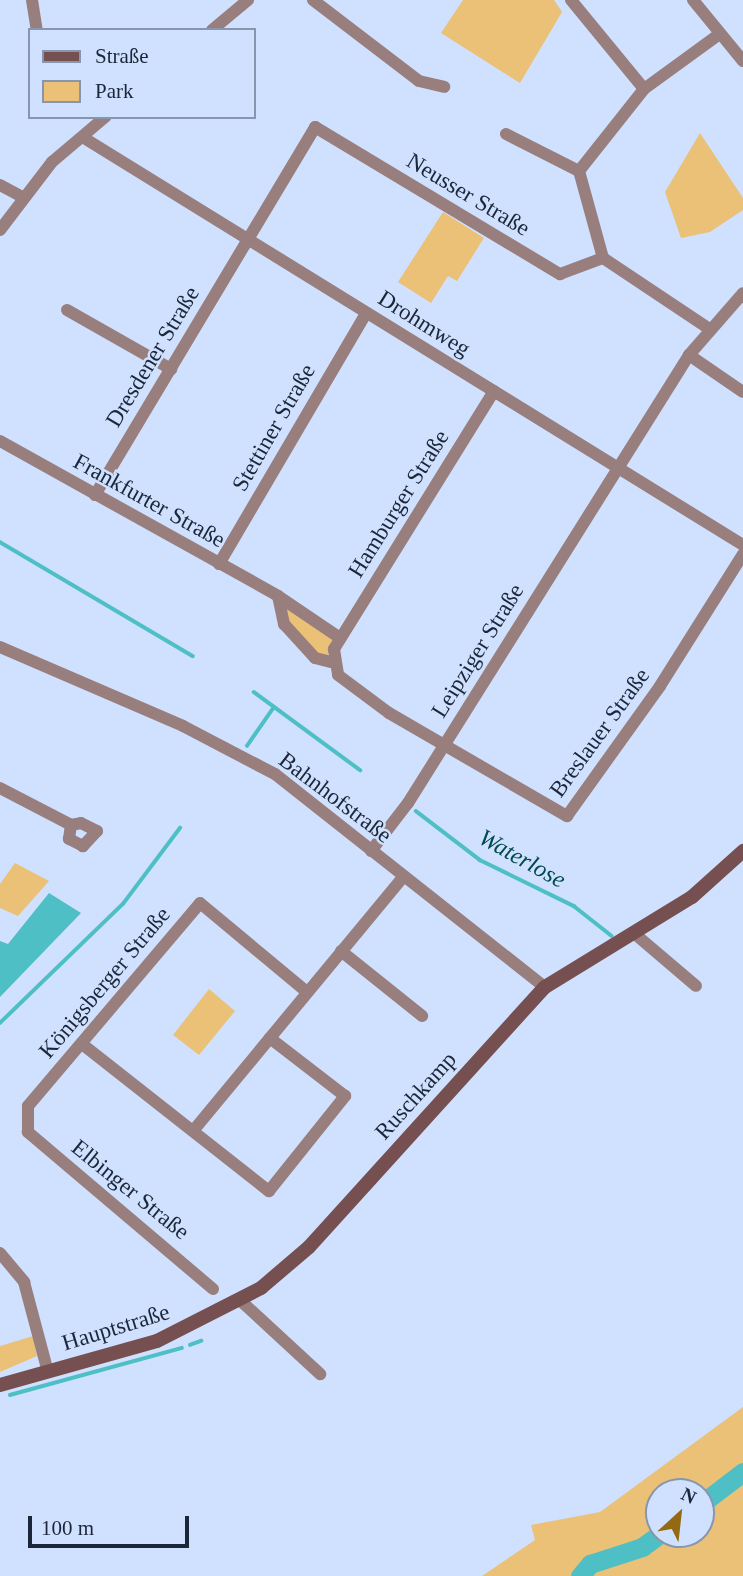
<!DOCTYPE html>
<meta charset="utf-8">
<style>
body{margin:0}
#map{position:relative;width:743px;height:1576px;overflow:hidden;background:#cfe1fe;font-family:Georgia,serif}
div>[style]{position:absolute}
.green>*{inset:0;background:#ebc077}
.water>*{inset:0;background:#4dbfc5}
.stream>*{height:3.5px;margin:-1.75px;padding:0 1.75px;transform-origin:1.75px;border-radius:1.75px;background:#4dbfc5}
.river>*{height:19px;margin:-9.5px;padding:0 9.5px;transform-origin:9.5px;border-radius:9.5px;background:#4dbfc5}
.street>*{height:12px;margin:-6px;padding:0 6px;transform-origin:6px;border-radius:6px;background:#997e7e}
.secondary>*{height:14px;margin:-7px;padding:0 7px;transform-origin:7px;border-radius:7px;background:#765050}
span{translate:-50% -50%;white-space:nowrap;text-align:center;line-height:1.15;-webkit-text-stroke:5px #cfe1fe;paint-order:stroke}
.street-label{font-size:23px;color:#1b2638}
.water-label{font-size:24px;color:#00494c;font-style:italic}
.legend{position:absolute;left:28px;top:28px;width:228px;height:91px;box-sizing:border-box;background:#cfe1fe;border:2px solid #8796af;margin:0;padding:9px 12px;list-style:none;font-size:21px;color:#1b2638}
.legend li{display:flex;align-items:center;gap:14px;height:35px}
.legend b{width:35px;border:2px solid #8796af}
.north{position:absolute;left:645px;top:1478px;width:70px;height:70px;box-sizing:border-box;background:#cfe1fe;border:2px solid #8796af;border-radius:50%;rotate:27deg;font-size:19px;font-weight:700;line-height:28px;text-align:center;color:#1b2638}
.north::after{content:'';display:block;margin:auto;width:24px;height:32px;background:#936a13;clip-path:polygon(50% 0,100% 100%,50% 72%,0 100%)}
.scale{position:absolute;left:28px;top:1516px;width:161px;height:32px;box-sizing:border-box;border:4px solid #1b2638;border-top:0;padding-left:9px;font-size:21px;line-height:24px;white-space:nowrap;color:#1b2638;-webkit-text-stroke:5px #cfe1fe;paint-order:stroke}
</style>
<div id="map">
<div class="green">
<div style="clip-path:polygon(463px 0,554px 0,562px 12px,520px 83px,441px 33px)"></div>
<div style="clip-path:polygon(700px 133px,743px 198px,743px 210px,710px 232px,681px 238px,665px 192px)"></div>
<div style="clip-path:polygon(443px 212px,484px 238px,457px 281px,448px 276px,431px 303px,398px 282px)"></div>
<div style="clip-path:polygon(283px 601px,335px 638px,327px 658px,317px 656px,287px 621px)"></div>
<div style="clip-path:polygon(15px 863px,49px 881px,18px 916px,0 908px,0 884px)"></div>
<div style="clip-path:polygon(209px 989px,235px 1011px,199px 1055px,173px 1035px)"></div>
<div style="clip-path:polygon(33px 1336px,37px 1356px,0 1372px,0 1346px)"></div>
<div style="clip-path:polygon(evenodd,743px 1407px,743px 1576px,482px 1576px,535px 1540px,531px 1525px,600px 1512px,743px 1407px,659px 1492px,701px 1492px,701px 1534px,659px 1534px,659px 1492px)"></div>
</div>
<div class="water">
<div style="clip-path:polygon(49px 893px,81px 913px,0 997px,0 941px,8px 944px)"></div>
</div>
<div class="stream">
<div style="left:0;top:542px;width:224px;rotate:30.6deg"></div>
<div style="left:254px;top:692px;width:132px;rotate:36.3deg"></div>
<div style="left:247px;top:746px;width:47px;rotate:-55.3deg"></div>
<div style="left:416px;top:811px;width:81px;rotate:37.4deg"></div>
<div style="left:480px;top:860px;width:105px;rotate:26.1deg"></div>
<div style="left:574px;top:906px;width:48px;rotate:38.3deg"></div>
<div style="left:0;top:1023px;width:171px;rotate:-44.1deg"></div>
<div style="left:123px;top:904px;width:95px;rotate:-53.1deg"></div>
<div style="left:190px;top:1345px;width:12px;rotate:-20deg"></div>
<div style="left:10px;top:1395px;width:178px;rotate:-15.3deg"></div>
</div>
<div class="river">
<div style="left:701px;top:1504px;width:53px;rotate:-37.3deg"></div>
<div style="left:580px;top:1576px;width:16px;rotate:-50deg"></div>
<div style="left:590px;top:1564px;width:55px;rotate:-18.1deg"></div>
<div style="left:642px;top:1547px;width:22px;rotate:-36deg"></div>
</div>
<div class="street">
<div style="left:32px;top:0;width:30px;rotate:81deg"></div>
<div style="left:313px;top:0;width:133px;rotate:37.4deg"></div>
<div style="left:419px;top:81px;width:26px;rotate:13deg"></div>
<div style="left:571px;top:0;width:115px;rotate:50.6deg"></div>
<div style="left:693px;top:0;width:79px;rotate:50.7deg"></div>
<div style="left:212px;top:30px;width:47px;rotate:-39.8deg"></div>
<div style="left:506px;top:134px;width:82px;rotate:26.9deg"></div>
<div style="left:84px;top:138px;width:775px;rotate:31.7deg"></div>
<div style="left:0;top:185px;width:27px;rotate:28deg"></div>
<div style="left:0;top:230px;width:86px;rotate:-52.6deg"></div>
<div style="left:52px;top:162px;width:70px;rotate:-40.3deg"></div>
<div style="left:67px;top:310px;width:120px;rotate:29.6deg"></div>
<div style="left:708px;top:328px;width:126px;rotate:-146.3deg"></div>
<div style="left:603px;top:258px;width:90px;rotate:-105.4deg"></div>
<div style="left:579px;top:171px;width:105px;rotate:-51.6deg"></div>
<div style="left:644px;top:89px;width:92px;rotate:-36.1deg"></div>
<div style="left:689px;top:355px;width:65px;rotate:34.4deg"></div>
<div style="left:494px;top:391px;width:304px;rotate:121.8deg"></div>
<div style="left:334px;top:649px;width:26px;rotate:81deg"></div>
<div style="left:338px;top:675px;width:64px;rotate:36.7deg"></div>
<div style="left:389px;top:713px;width:206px;rotate:30.1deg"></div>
<div style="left:567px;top:816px;width:160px;rotate:-54.4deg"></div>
<div style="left:660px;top:686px;width:156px;rotate:-57.8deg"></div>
<div style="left:0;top:441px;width:318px;rotate:29.1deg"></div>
<div style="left:278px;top:596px;width:75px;rotate:34.1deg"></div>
<div style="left:95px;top:495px;width:429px;rotate:-59.1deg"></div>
<div style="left:315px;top:127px;width:286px;rotate:31deg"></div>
<div style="left:560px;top:274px;width:46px;rotate:-20.4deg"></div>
<div style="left:219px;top:564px;width:291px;rotate:-59.6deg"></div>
<div style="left:278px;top:596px;width:29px;rotate:78deg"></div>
<div style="left:284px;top:624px;width:46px;rotate:47.6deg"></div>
<div style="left:315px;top:658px;width:16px;rotate:14deg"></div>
<div style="left:0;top:647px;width:199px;rotate:23.3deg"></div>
<div style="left:183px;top:726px;width:104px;rotate:27.6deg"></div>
<div style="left:275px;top:774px;width:344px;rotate:38.3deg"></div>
<div style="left:0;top:788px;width:80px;rotate:27.5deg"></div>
<div style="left:81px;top:823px;width:18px;rotate:27deg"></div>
<div style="left:97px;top:831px;width:21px;rotate:133deg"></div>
<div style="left:83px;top:846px;width:16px;rotate:-153deg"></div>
<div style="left:69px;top:839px;width:14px;rotate:-82deg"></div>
<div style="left:71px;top:825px;width:10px;rotate:-11deg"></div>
<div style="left:371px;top:851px;width:61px;rotate:-52.4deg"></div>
<div style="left:408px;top:803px;width:529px;rotate:-57.9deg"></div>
<div style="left:689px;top:355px;width:82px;rotate:-48.9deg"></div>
<div style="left:635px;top:934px;width:80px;rotate:40.4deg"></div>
<div style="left:341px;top:951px;width:104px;rotate:38.7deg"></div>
<div style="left:82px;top:1044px;width:238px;rotate:38.2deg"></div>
<div style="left:269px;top:1191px;width:122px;rotate:-51.3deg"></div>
<div style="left:345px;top:1096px;width:95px;rotate:-142.3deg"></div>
<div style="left:193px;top:1131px;width:330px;rotate:-50.4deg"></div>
<div style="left:0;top:1253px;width:38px;rotate:50deg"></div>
<div style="left:24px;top:1282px;width:93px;rotate:75.1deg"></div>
<div style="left:213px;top:1289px;width:243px;rotate:-139.7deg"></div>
<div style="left:28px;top:1132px;width:26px;rotate:-90deg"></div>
<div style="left:28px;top:1106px;width:266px;rotate:-49.7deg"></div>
<div style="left:200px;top:903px;width:139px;rotate:39.8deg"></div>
<div style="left:241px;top:1301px;width:108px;rotate:42.7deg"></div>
</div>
<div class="secondary">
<div style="left:0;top:1385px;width:163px;rotate:-15.7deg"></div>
<div style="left:157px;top:1341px;width:117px;rotate:-27deg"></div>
<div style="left:261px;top:1288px;width:63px;rotate:-40.5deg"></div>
<div style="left:309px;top:1247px;width:351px;rotate:-47.8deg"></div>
<div style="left:545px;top:987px;width:172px;rotate:-31.5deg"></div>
<div style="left:692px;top:897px;width:69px;rotate:-42deg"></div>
</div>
<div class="street-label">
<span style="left:468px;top:195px;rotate:31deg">Neusser Straße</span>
<span style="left:424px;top:324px;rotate:32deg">Drohmweg</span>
<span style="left:153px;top:357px;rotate:-59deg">Dresdener Straße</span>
<span style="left:274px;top:428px;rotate:-60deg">Stettiner Straße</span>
<span style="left:149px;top:501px;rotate:29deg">Frankfurter Straße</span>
<span style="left:399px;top:504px;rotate:-58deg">Hamburger Straße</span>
<span style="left:478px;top:651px;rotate:-58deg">Leipziger Straße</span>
<span style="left:600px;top:733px;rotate:-54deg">Breslauer Straße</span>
<span style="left:335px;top:798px;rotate:37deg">Bahnhofstraße</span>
<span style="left:105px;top:983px;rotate:-50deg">Königsberger Straße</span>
<span style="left:416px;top:1096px;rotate:-48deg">Ruschkamp</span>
<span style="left:130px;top:1190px;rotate:39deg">Elbinger Straße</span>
<span style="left:116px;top:1328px;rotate:-17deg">Hauptstraße</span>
</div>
<div class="water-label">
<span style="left:522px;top:859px;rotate:29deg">Waterlose</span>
</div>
<ul class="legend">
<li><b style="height:9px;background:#765050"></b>Straße</li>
<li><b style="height:19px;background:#ebc077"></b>Park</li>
</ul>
<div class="north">N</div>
<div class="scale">100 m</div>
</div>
